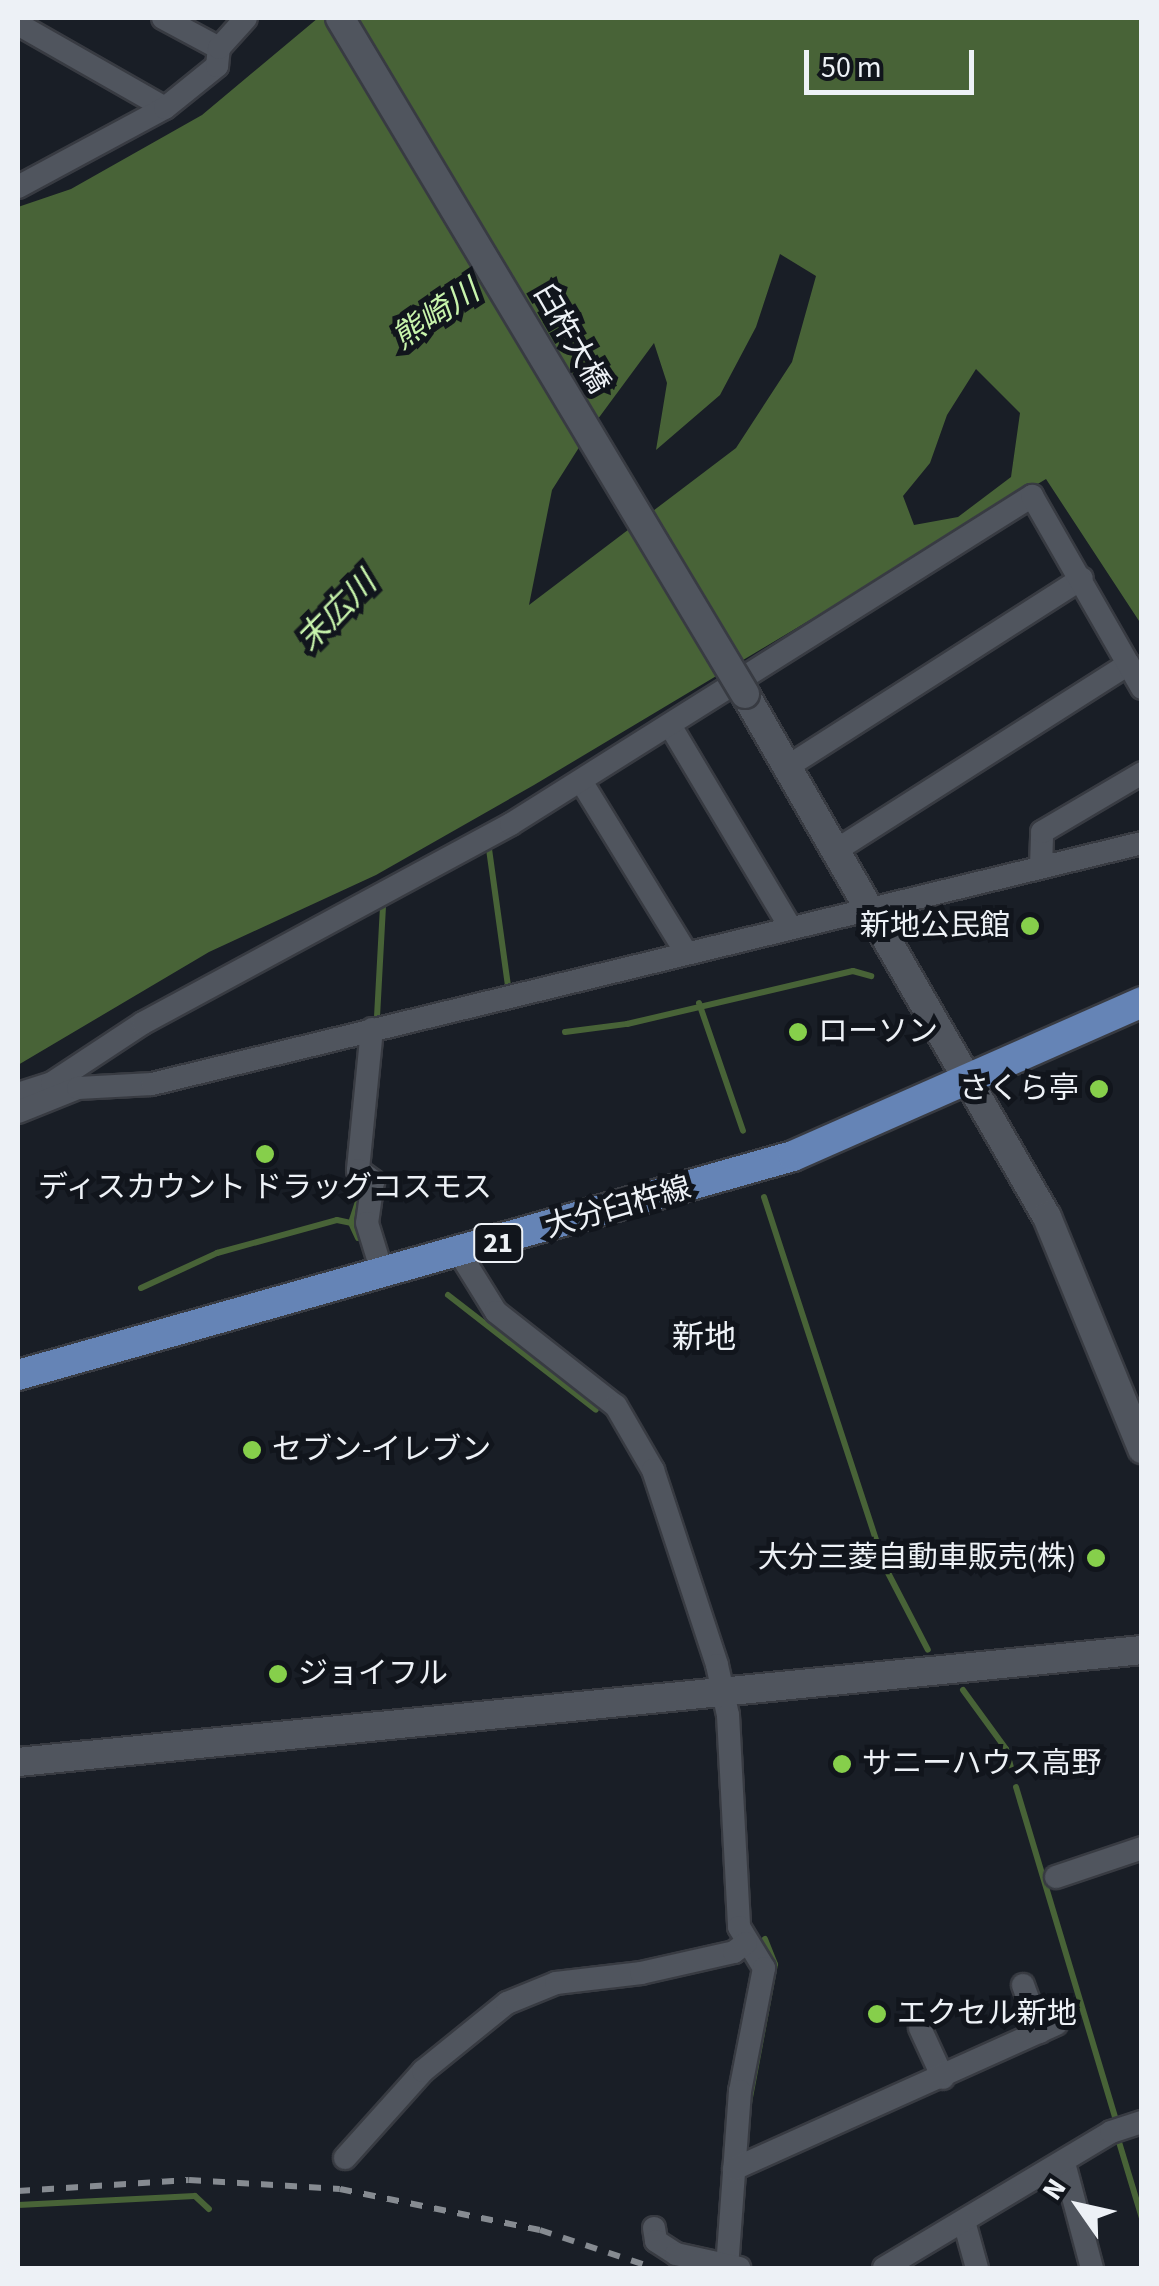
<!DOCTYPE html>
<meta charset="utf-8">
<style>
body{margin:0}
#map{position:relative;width:1159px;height:2286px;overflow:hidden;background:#191e26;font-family:"Source Sans 3","Noto Sans JP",sans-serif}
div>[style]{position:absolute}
.water>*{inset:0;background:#486337}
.stream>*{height:6px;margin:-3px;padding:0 3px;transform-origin:3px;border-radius:3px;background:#486337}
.roads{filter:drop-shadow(2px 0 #383b42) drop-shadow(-2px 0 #383b42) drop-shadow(0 2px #383b42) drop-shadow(0 -2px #383b42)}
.minor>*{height:22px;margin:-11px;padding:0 11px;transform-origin:11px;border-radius:11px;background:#50555e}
.tertiary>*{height:28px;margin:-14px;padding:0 14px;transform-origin:14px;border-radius:14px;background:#50555e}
.primary>*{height:30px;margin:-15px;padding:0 15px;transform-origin:15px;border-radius:15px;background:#6584b6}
.rail>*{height:6px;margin-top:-3px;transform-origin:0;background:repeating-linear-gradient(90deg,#868b91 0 12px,transparent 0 24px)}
.bridges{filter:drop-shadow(2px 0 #383b42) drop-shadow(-2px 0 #383b42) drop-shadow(0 2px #383b42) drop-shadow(0 -2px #383b42)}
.tertiary-bridge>*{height:28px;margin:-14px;padding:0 14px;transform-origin:14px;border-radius:14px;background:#50555e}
.dots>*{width:28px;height:28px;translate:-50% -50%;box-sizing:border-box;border:5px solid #11151c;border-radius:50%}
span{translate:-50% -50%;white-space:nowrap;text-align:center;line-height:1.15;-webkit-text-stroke:10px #11151c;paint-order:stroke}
.shield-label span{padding:2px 8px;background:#11151c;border:2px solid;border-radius:8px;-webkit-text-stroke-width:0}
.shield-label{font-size:28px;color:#edf1f6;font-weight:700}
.street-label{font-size:30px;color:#edf1f6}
.poi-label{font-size:30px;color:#edf1f6}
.right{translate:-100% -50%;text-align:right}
.left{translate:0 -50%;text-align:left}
.water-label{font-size:32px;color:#c8f4ac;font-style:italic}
.neighbourhood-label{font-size:32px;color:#edf1f6}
.frame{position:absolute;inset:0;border:20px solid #edf1f6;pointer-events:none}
.north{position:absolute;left:1029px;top:2156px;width:100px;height:100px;-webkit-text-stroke:8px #11151c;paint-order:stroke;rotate:304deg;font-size:28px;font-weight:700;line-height:40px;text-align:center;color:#edf1f6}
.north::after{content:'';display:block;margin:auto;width:35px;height:45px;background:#edf1f6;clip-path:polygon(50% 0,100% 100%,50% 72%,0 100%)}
.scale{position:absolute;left:804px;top:50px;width:170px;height:45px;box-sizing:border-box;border:5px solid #edf1f6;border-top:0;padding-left:12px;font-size:30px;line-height:35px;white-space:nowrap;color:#edf1f6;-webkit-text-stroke:8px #11151c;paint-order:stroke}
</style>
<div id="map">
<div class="water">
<div style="clip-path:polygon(evenodd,318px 18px,1141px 18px,1141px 624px,1046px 479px,534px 785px,376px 875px,209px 952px,18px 1065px,18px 207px,71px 189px,202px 115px,318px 18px,780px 254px,816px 276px,792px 362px,736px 448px,529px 605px,552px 490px,592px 427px,654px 343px,667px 383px,656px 450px,720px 395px,756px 327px,780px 254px,318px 18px,976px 369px,1020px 413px,1011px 477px,958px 517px,914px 525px,903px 496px,930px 463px,947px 415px,976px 369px)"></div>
</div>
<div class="stream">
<div style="left:489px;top:849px;width:138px;rotate:82.1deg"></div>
<div style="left:699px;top:1003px;width:135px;rotate:71deg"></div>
<div style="left:377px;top:1017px;width:110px;rotate:-86.9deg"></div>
<div style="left:565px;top:1032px;width:63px;rotate:-7.4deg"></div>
<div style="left:627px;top:1024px;width:232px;rotate:-13.2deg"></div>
<div style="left:853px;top:971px;width:19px;rotate:16deg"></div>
<div style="left:764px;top:1197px;width:389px;rotate:71.9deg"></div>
<div style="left:885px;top:1567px;width:93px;rotate:62.6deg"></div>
<div style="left:358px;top:1238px;width:17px;rotate:-115deg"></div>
<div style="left:351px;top:1223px;width:33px;rotate:-72deg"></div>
<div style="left:141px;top:1288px;width:84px;rotate:-24.7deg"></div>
<div style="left:217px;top:1253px;width:124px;rotate:-15.4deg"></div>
<div style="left:337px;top:1220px;width:14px;rotate:12deg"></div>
<div style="left:448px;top:1295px;width:187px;rotate:37.8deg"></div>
<div style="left:963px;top:1690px;width:73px;rotate:53.9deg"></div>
<div style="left:1006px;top:1749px;width:20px;rotate:75deg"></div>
<div style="left:1016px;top:1787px;width:345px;rotate:73.3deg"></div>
<div style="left:749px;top:2103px;width:141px;rotate:-79.4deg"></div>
<div style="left:775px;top:1964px;width:27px;rotate:-112deg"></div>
<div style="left:1119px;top:2142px;width:79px;rotate:73.2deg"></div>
<div style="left:18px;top:2205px;width:177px;rotate:-2.9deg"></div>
<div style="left:195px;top:2196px;width:19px;rotate:43deg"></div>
</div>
<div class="roads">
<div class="minor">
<div style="left:163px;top:18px;width:64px;rotate:28.2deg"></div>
<div style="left:23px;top:27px;width:163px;rotate:29.7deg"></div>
<div style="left:18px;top:187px;width:167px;rotate:-28.3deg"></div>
<div style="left:165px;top:108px;width:67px;rotate:-38.9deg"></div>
<div style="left:217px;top:66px;width:18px;rotate:-84deg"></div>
<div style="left:219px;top:48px;width:40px;rotate:-48deg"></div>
<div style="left:671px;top:727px;width:233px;rotate:59.2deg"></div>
<div style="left:787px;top:767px;width:350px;rotate:-32.6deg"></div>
<div style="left:581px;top:781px;width:197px;rotate:58.5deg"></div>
<div style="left:835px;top:851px;width:348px;rotate:-32.5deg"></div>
<div style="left:1041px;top:866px;width:34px;rotate:-88deg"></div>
<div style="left:1042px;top:832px;width:116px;rotate:-30.5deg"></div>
<div style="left:372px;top:1029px;width:142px;rotate:95.7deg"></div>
<div style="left:358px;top:1170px;width:19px;rotate:36deg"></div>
<div style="left:373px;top:1181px;width:42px;rotate:98.1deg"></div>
<div style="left:367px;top:1223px;width:54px;rotate:72.9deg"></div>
<div style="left:18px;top:1094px;width:36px;rotate:-18deg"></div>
<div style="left:52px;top:1083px;width:109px;rotate:-33.4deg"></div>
<div style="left:143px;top:1023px;width:418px;rotate:-28.4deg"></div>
<div style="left:511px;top:824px;width:616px;rotate:-32.19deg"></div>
<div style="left:1032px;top:496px;width:221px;rotate:60.2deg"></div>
<div style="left:18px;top:1112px;width:65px;rotate:-21.8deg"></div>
<div style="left:78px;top:1088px;width:74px;rotate:-3.1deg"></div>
<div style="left:152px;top:1084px;width:1019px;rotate:-13.68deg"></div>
<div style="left:460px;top:1254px;width:68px;rotate:58.2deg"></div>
<div style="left:496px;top:1312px;width:152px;rotate:38.1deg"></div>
<div style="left:616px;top:1406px;width:74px;rotate:60deg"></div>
<div style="left:653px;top:1470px;width:205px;rotate:71.8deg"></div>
<div style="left:717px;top:1665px;width:51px;rotate:77.6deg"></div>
<div style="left:728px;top:1715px;width:212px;rotate:87deg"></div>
<div style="left:739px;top:1927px;width:48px;rotate:58.6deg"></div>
<div style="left:764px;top:1968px;width:125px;rotate:101deg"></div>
<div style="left:740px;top:2091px;width:177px;rotate:94.2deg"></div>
<div style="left:1056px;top:1877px;width:91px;rotate:-18.6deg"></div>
<div style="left:1023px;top:1985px;width:50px;rotate:70.1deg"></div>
<div style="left:920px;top:2028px;width:55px;rotate:65.3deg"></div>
<div style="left:345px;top:2158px;width:117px;rotate:-48.1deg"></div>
<div style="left:423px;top:2071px;width:108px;rotate:-39deg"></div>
<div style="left:507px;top:2003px;width:53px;rotate:-22.2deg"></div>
<div style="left:556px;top:1983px;width:86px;rotate:-6.7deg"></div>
<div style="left:641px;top:1973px;width:95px;rotate:-12.7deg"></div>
<div style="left:734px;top:1952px;width:15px;rotate:-37deg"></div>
<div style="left:1064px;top:2163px;width:109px;rotate:75.1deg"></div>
<div style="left:734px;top:2169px;width:353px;rotate:-24.2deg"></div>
<div style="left:965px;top:2225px;width:45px;rotate:74.4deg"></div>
<div style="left:654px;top:2228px;width:13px;rotate:81deg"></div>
<div style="left:656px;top:2241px;width:24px;rotate:33deg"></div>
<div style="left:676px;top:2254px;width:65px;rotate:12.5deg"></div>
<div style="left:884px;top:2268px;width:265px;rotate:-30.9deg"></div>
<div style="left:1111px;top:2132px;width:33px;rotate:-18deg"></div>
</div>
<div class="tertiary">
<div style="left:745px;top:694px;width:604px;rotate:60deg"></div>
<div style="left:1047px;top:1217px;width:251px;rotate:67.7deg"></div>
<div style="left:18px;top:1762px;width:1130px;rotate:-5.69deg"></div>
</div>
<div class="primary">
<div style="left:18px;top:1375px;width:805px;rotate:-15.78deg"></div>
<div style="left:793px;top:1156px;width:381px;rotate:-23.8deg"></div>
</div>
</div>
<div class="rail">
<div style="left:18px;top:2191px;width:171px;rotate:-3.7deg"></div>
<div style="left:189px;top:2180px;width:151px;rotate:3.4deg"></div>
<div style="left:340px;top:2189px;width:204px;rotate:11.6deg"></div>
<div style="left:540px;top:2230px;width:120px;rotate:18.4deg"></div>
</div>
<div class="bridges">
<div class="tertiary-bridge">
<div style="left:340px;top:18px;width:788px;rotate:59.07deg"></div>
</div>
</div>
<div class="dots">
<div style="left:1030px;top:926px;background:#86cf4b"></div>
<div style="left:798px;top:1032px;background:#86cf4b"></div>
<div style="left:1099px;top:1089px;background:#86cf4b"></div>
<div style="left:265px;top:1154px;background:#86cf4b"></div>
<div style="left:252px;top:1450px;background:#86cf4b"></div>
<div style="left:1096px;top:1558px;background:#86cf4b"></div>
<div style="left:278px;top:1674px;background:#86cf4b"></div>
<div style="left:842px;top:1764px;background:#86cf4b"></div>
<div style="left:877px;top:2014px;background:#86cf4b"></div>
</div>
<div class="shield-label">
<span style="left:498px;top:1243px">21</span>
</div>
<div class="street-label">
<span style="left:571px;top:339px;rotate:60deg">臼杵大橋</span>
<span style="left:618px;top:1208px;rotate:-16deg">大分臼杵線</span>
</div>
<div class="poi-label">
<span class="right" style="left:1010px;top:926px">新地公民館</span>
<span class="left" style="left:818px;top:1032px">ローソン</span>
<span class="right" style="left:1079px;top:1089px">さくら亭</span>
<span style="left:265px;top:1188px">ディスカウント ドラッグコスモス</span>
<span class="left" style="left:272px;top:1450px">セブン-イレブン</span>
<span class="right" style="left:1076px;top:1558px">大分三菱自動車販売(株)</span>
<span class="left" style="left:298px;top:1674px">ジョイフル</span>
<span class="left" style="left:862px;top:1764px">サニーハウス高野</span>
<span class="left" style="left:897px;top:2014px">エクセル新地</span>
</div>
<div class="water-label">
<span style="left:436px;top:315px;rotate:-34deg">熊崎川</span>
<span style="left:337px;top:612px;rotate:-45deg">末広川</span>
</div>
<div class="neighbourhood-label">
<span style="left:704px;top:1338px">新地</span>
</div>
<div class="frame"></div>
<div class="north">N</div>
<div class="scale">50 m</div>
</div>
